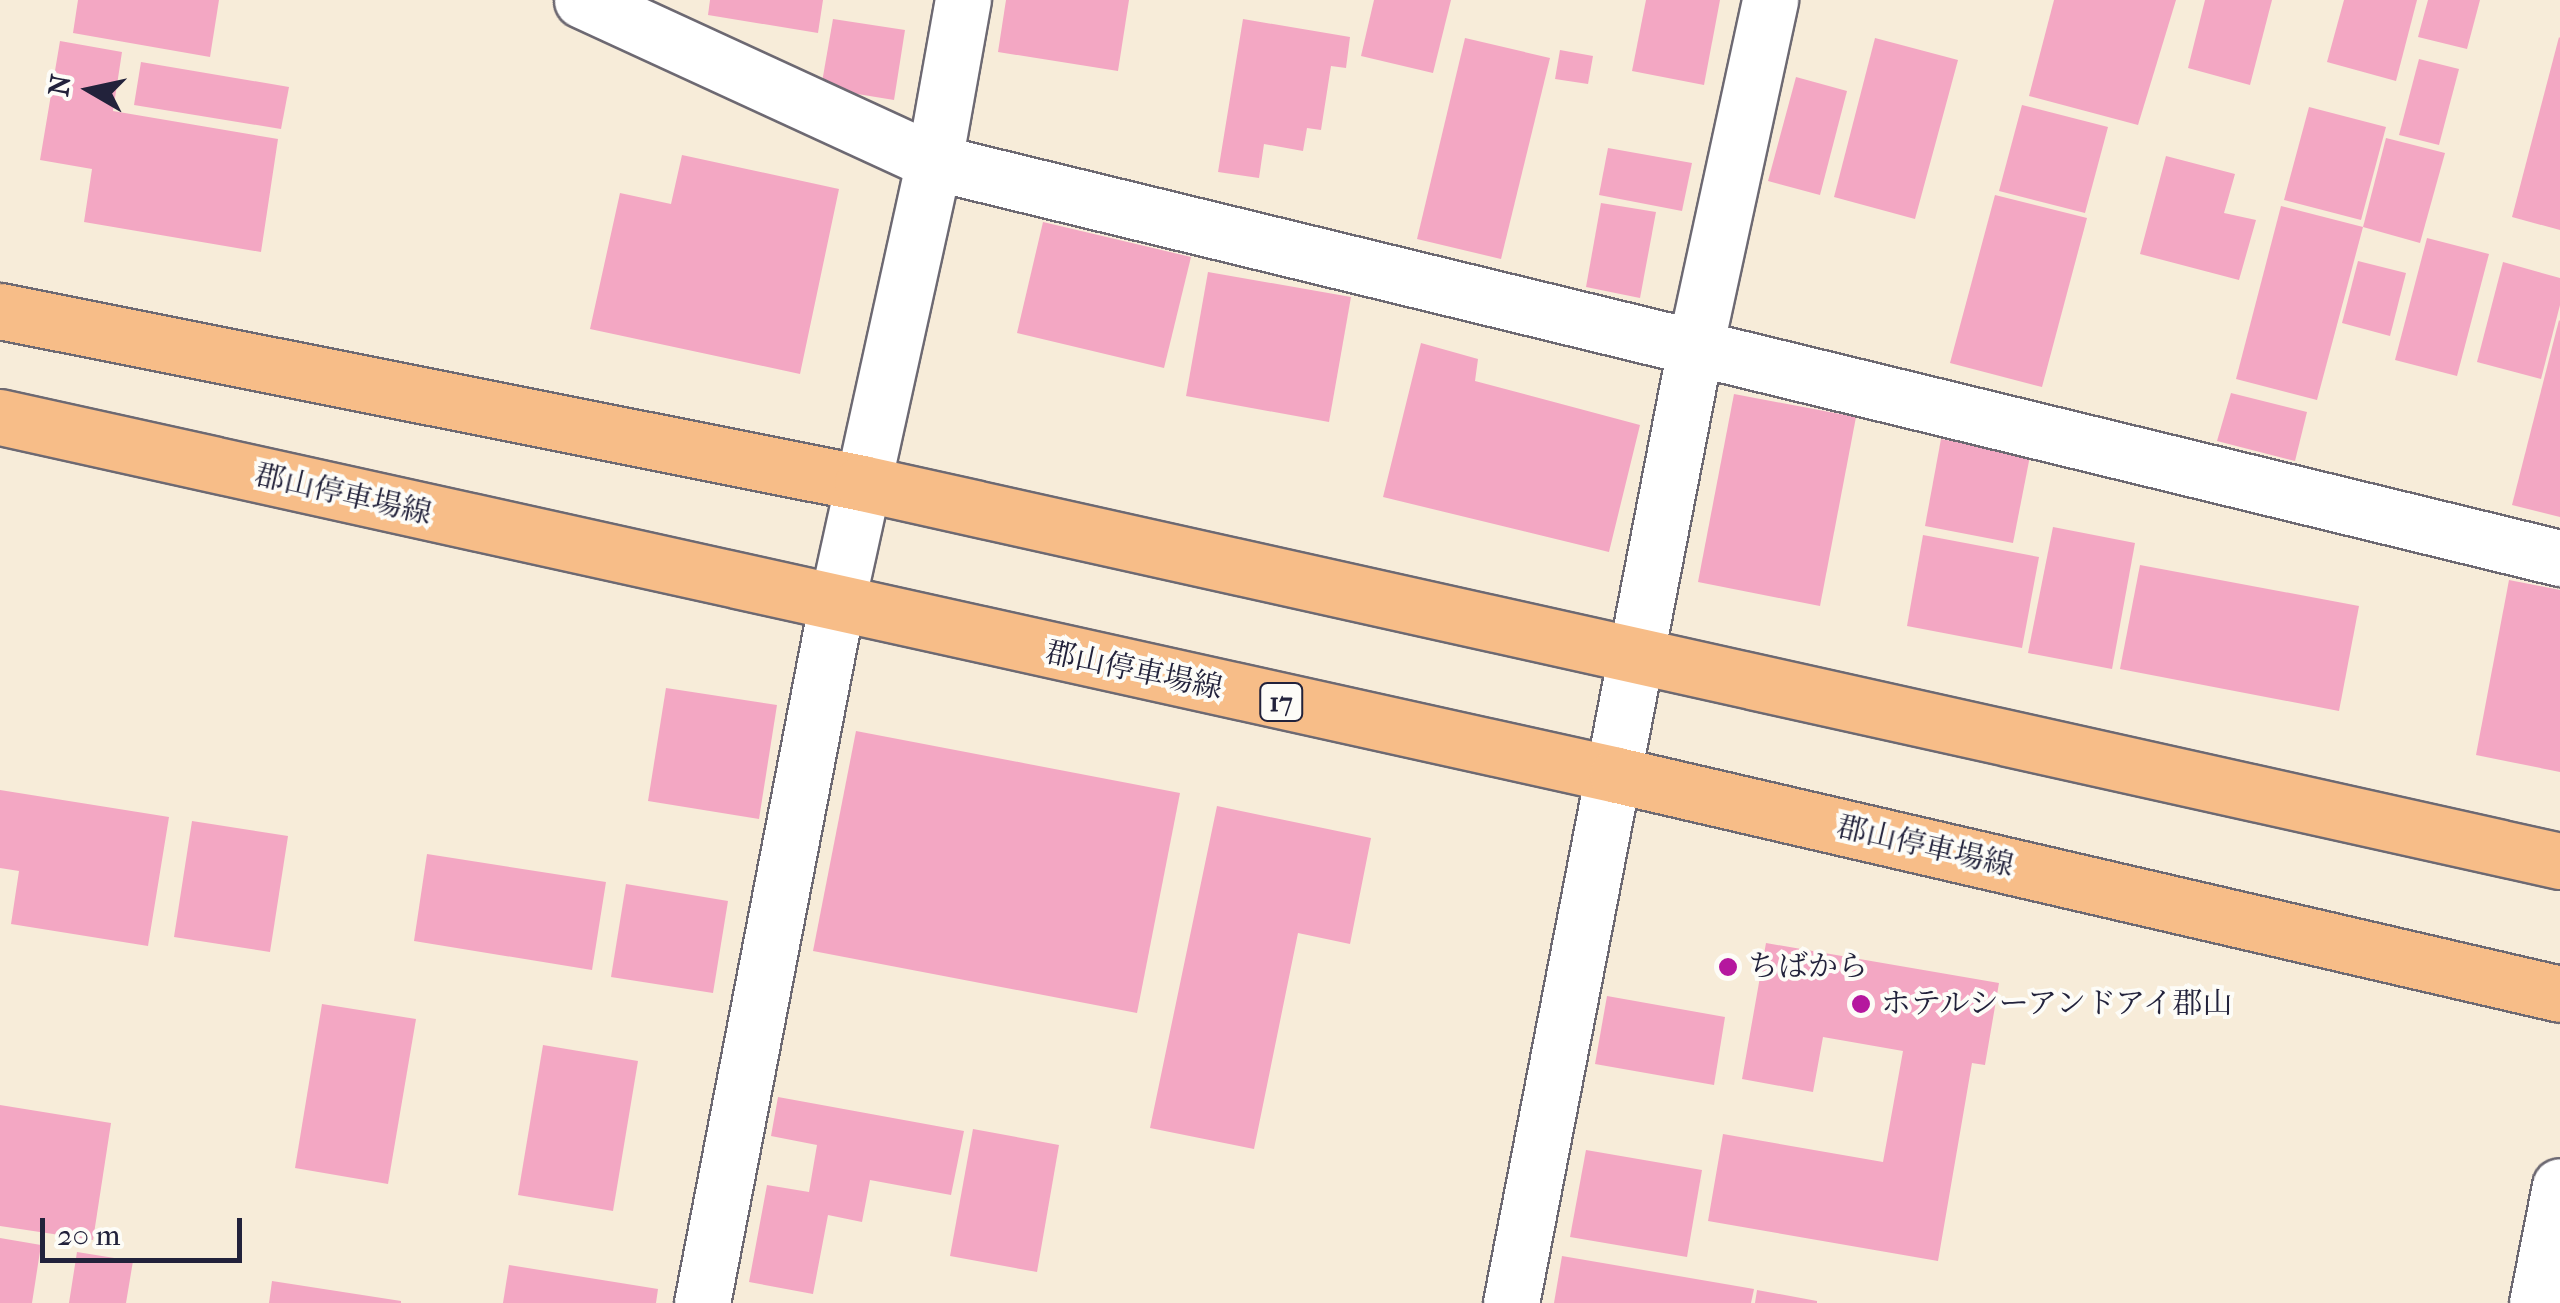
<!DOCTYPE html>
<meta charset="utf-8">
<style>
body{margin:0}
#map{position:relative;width:2560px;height:1303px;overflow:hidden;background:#f7ecd9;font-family:"IM FELL French Canon","Noto Serif JP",serif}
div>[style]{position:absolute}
.building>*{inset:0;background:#f3a7c3}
.roads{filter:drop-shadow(2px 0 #6d6972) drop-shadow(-2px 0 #6d6972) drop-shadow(0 2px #6d6972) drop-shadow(0 -2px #6d6972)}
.street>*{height:55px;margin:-27.5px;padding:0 27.5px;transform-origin:27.5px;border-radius:27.5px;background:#fff}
.primary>*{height:55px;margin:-27.5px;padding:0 27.5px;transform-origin:27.5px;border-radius:27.5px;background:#f7bd88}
.dots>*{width:28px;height:28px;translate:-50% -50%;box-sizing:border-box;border:5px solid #fdfcf7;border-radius:50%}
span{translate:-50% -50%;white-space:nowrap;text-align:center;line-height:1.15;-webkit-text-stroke:8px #fdfcf7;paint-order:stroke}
.shield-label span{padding:2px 8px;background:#fdfcf7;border:2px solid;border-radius:8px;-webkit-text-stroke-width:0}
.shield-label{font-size:28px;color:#22223b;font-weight:700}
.street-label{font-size:30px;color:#22223b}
.poi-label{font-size:30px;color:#22223b}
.left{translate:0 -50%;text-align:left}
.north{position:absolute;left:40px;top:40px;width:100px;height:100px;-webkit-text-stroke:8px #fdfcf7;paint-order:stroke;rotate:279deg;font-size:28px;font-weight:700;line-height:40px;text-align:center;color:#22223b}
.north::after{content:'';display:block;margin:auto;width:35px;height:45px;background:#22223b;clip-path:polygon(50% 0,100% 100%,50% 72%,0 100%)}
.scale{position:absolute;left:40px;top:1218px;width:202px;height:45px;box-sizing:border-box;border:5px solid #22223b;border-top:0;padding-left:12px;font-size:30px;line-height:35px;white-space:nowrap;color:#22223b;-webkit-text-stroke:8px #fdfcf7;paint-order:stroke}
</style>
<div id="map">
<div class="building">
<div style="clip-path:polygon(78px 0,219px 0,210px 57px,73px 33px)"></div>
<div style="clip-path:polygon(710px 0,823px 0,818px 33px,708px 15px)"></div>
<div style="clip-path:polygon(1006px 0,1129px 0,1118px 71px,998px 52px)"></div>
<div style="clip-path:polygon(1374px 0,1451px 0,1433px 73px,1361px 56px)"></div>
<div style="clip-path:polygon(1646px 0,1720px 0,1704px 85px,1632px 71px)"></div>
<div style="clip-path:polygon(2054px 0,2176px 0,2138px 125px,2029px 96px)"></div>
<div style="clip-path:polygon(2205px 0,2272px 0,2250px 85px,2188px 68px)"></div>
<div style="clip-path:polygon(2344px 0,2417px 0,2396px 81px,2327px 62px)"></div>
<div style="clip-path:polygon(2428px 0,2480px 0,2467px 49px,2418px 37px)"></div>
<div style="clip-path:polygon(833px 19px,905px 30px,894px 100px,821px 88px)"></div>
<div style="clip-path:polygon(1243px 19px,1350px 37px,1346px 68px,1331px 66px,1321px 130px,1307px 128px,1303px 151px,1264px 144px,1259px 178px,1218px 172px)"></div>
<div style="clip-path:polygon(2559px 37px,2560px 38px,2560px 230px,2512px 217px)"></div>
<div style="clip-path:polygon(1465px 38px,1550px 58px,1501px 259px,1417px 239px)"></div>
<div style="clip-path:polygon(1875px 38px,1958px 60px,1915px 219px,1834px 197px)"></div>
<div style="clip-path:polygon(60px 41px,122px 52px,113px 111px,278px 139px,261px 252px,84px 222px,92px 169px,40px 160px)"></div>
<div style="clip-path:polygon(1560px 50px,1593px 56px,1588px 84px,1555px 79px)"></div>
<div style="clip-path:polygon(2419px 59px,2459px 69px,2439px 145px,2399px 135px)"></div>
<div style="clip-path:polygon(141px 62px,289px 87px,281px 129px,134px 105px)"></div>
<div style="clip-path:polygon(1796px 77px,1847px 91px,1820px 195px,1768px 181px)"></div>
<div style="clip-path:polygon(2022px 105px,2108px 127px,2085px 213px,1999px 191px)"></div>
<div style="clip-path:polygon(2309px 107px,2386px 127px,2361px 220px,2284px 200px)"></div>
<div style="clip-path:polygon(2386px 138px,2445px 153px,2420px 243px,2363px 227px)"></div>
<div style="clip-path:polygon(1608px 148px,1692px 163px,1682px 211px,1599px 195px)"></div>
<div style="clip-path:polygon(682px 155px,839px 189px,800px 374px,590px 329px,620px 193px,671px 204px)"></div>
<div style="clip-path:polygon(2166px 156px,2235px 174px,2224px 213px,2256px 220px,2239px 280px,2140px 254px)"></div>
<div style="clip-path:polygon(1995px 195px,2087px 218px,2042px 387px,1950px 363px)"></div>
<div style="clip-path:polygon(1601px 203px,1656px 212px,1640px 298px,1586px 287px)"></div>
<div style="clip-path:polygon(2281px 206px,2363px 227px,2317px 400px,2236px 379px)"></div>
<div style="clip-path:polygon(1043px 222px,1191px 257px,1164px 368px,1017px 333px)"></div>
<div style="clip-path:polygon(2427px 238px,2489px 254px,2457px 376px,2395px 360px)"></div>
<div style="clip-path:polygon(2358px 261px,2406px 273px,2390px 336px,2342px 323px)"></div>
<div style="clip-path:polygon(2503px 262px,2560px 278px,2560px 305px,2541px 379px,2477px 362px)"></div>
<div style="clip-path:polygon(1208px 272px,1351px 297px,1329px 422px,1186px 396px)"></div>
<div style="clip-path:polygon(2559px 320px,2560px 321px,2560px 517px,2512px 505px)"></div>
<div style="clip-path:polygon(1421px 343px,1478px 359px,1475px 381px,1640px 425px,1609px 552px,1383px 497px)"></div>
<div style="clip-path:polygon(2231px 393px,2307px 412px,2295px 461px,2217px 441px)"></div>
<div style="clip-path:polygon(1734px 394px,1856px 417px,1820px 606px,1698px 582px)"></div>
<div style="clip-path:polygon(1941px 439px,2030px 456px,2013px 543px,1925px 526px)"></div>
<div style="clip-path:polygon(2053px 527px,2135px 543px,2112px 669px,2028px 653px)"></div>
<div style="clip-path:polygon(1923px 535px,2039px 557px,2022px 648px,1907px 626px)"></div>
<div style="clip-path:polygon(2140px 565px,2359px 606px,2339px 711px,2120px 669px)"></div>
<div style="clip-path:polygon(2509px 580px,2560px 590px,2560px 772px,2476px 755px)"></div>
<div style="clip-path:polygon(666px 688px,777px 705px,759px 819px,648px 801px)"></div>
<div style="clip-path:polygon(856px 731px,1180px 793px,1137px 1013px,813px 951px)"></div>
<div style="clip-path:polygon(0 790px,169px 817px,148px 946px,11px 924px,19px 871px,0 868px)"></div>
<div style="clip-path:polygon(1217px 806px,1371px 838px,1350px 944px,1298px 933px,1254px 1149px,1150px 1128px)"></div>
<div style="clip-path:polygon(192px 821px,288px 836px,270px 952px,174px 937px)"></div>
<div style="clip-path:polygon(427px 854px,606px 882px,592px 970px,414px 941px)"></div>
<div style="clip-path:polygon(626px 884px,728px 901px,713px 993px,611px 977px)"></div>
<div style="clip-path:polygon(1766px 943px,1999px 983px,1985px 1065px,1972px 1063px,1938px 1261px,1708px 1221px,1723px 1134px,1883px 1162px,1903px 1051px,1823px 1037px,1813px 1092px,1742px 1079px)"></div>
<div style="clip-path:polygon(1607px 996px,1725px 1017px,1714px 1085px,1595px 1064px)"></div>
<div style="clip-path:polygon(322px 1004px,416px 1019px,388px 1184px,295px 1168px)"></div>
<div style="clip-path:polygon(543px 1045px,638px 1061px,613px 1211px,518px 1195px)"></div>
<div style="clip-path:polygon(778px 1097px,964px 1131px,951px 1195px,870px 1180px,862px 1222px,828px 1215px,813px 1294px,749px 1282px,767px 1185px,809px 1192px,817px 1145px,771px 1136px)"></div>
<div style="clip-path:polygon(0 1105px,111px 1123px,93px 1240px,0 1226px)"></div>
<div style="clip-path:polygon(973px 1129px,1059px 1145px,1037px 1272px,950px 1256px)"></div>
<div style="clip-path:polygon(1586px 1150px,1702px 1170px,1687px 1257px,1570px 1237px)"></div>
<div style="clip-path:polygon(0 1238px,41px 1245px,32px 1303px,0 1303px)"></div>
<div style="clip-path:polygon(77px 1252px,133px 1261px,126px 1303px,69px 1303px)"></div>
<div style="clip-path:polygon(1562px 1256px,1754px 1289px,1751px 1303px,1554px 1303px)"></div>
<div style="clip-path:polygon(509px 1265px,658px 1289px,656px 1303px,503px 1303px)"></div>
<div style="clip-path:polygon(272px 1281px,401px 1301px,401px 1303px,269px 1303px)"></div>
<div style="clip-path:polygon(1757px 1290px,1817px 1301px,1817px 1303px,1755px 1303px)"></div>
</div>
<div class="roads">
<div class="street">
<div style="left:582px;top:0;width:387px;rotate:24.7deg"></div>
<div style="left:934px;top:162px;width:1674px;rotate:13.69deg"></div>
<div style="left:702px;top:1303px;width:710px;rotate:-79.12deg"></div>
<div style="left:836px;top:606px;width:455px;rotate:-77.6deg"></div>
<div style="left:934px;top:162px;width:165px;rotate:-79.9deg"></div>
<div style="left:1511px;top:1303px;width:978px;rotate:-79.09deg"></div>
<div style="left:1696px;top:343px;width:351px;rotate:-77.8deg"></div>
<div style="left:2537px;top:1303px;width:119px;rotate:-78.9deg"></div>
</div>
<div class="primary">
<div style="left:0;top:311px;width:879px;rotate:11.28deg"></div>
<div style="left:862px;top:483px;width:1740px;rotate:12.55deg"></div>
<div style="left:0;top:417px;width:1656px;rotate:12.48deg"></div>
<div style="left:1617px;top:775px;width:968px;rotate:13.07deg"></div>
</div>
</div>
<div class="dots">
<div style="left:1728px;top:967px;background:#b5179e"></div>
<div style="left:1861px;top:1004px;background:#b5179e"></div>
</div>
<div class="shield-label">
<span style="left:1281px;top:702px">17</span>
</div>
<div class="street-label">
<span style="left:343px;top:495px;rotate:13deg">郡山停車場線</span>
<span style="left:1134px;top:671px;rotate:12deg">郡山停車場線</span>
<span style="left:1925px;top:847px;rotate:13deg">郡山停車場線</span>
</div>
<div class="poi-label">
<span class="left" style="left:1748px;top:967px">ちばから</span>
<span class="left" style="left:1881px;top:1004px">ホテルシーアンドアイ郡山</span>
</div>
<div class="north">N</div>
<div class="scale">20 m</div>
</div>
